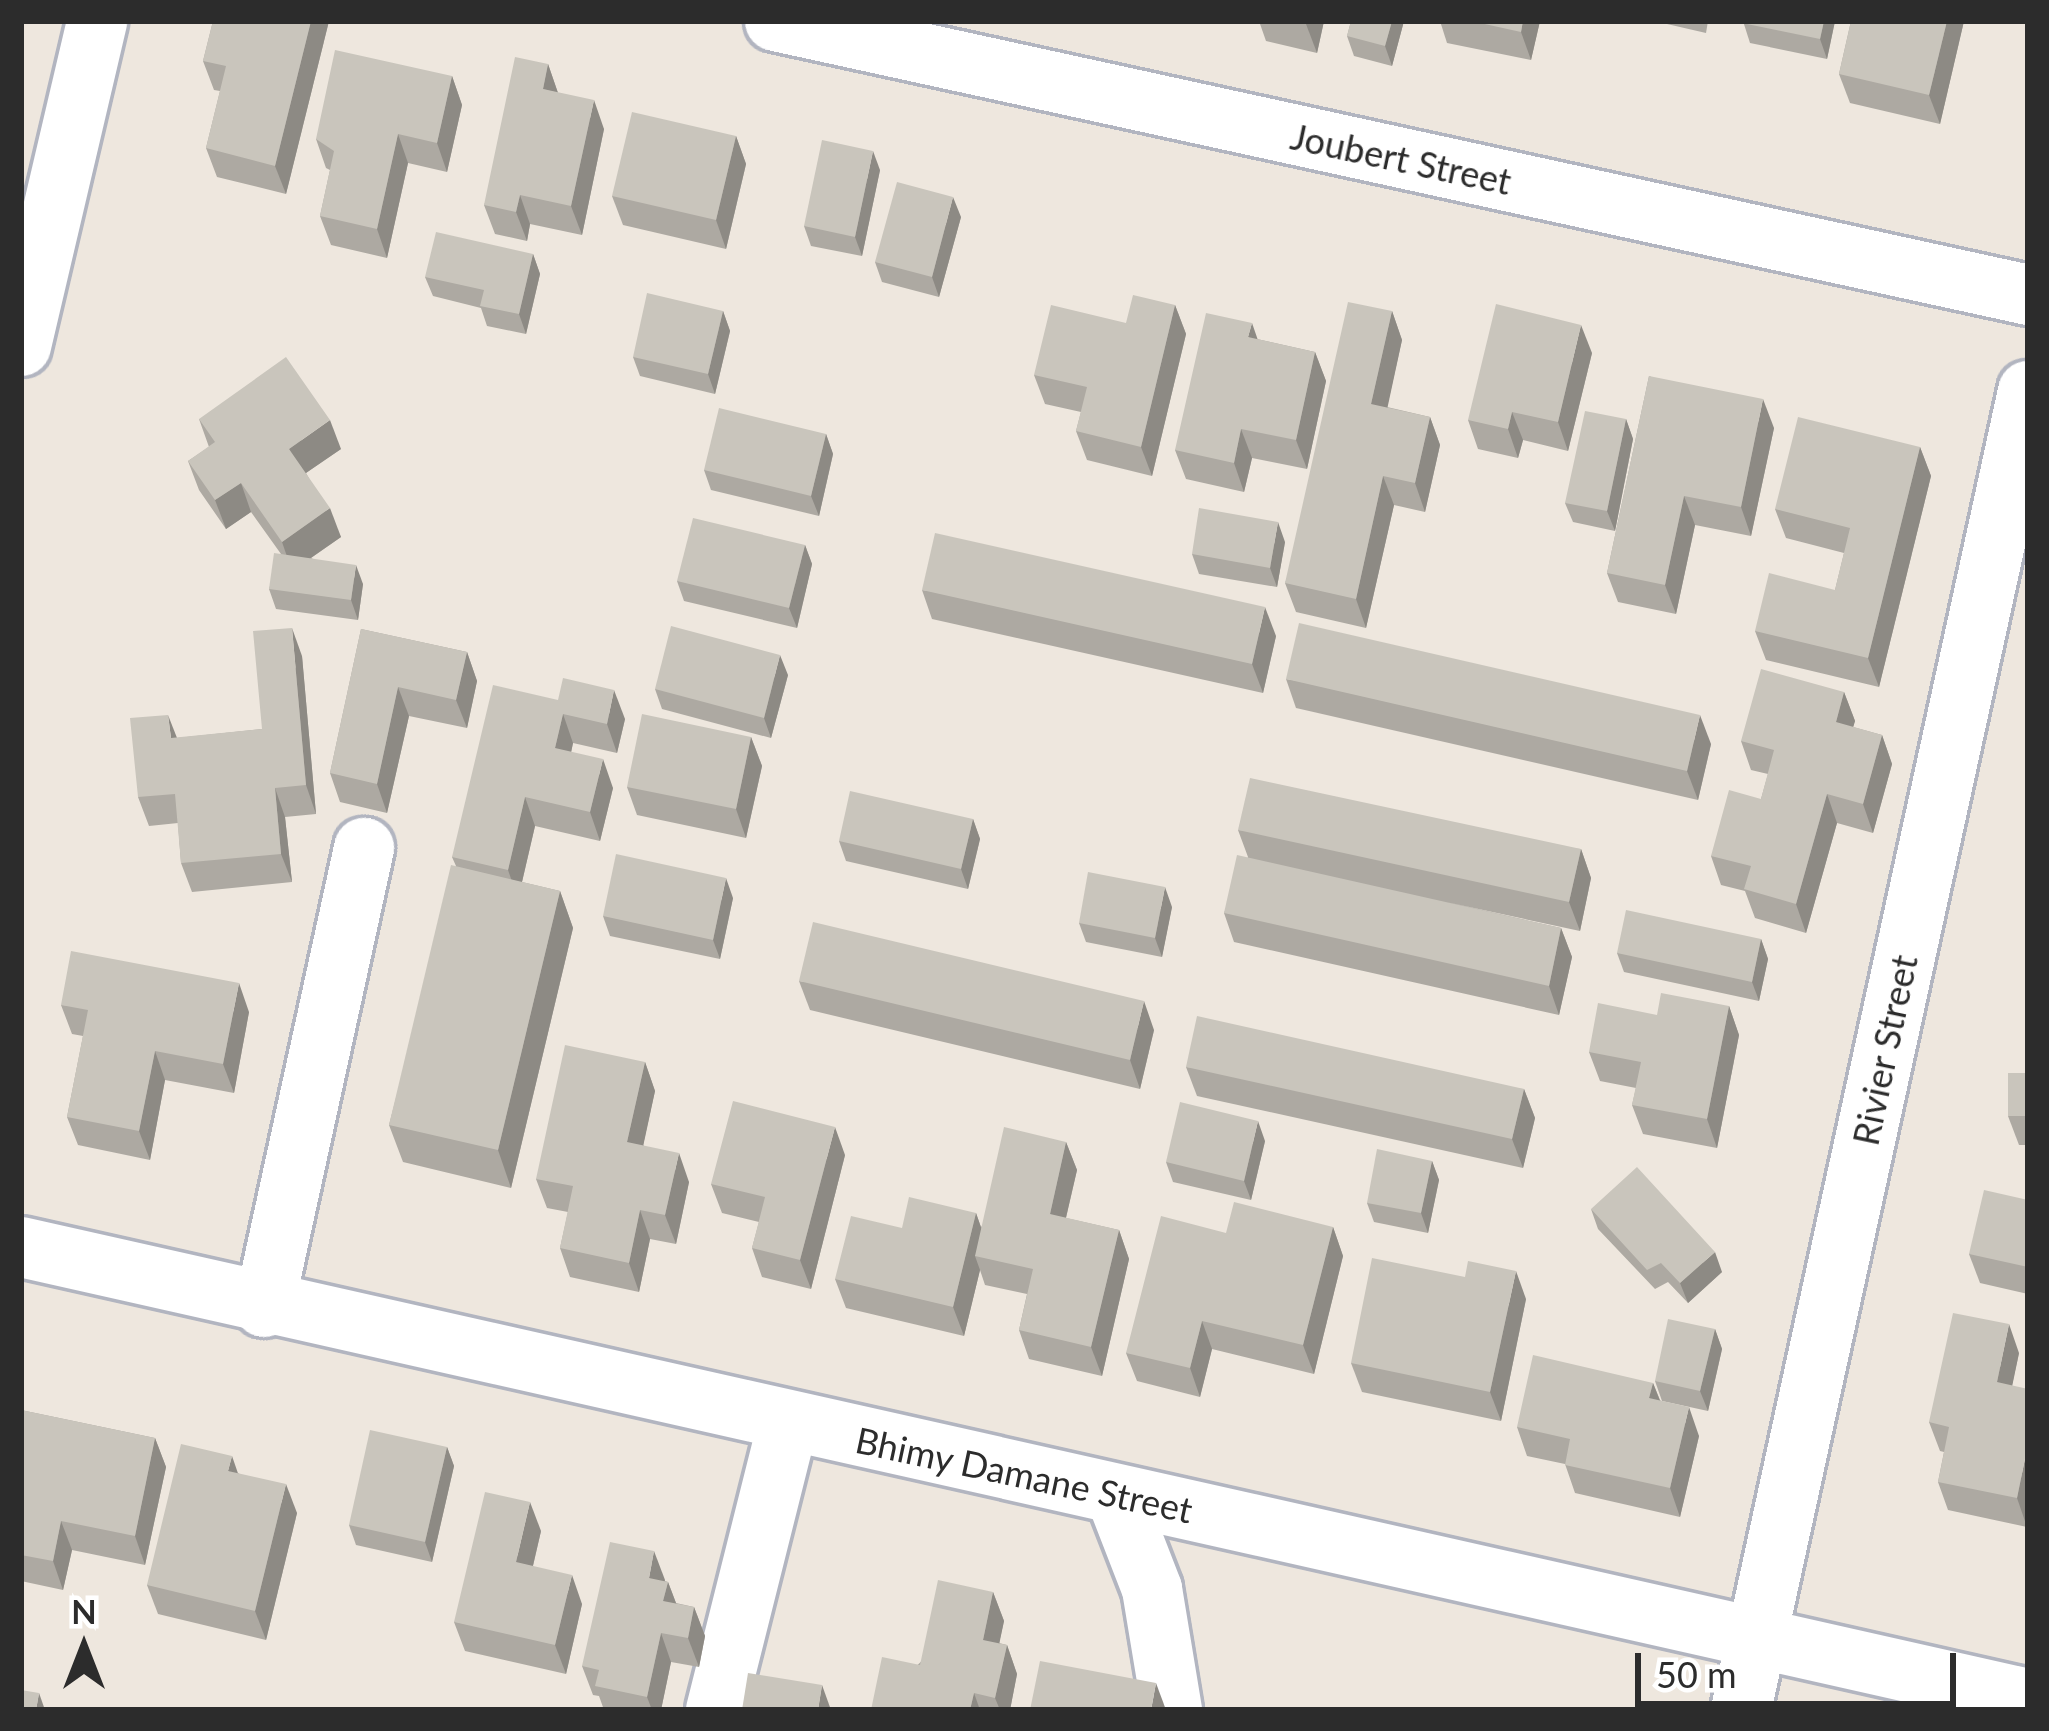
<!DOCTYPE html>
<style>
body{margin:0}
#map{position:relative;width:2049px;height:1731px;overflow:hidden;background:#eee7de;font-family:Lato,sans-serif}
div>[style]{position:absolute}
.roads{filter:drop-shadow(3px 0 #b2b5c0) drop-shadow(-3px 0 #b2b5c0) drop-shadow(0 3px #b2b5c0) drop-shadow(0 -3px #b2b5c0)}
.minor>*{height:60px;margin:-30px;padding:0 30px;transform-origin:30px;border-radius:30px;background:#fff}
.wall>*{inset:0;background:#ada9a2}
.shaded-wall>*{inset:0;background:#8d8a84}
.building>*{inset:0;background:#c9c5bc}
span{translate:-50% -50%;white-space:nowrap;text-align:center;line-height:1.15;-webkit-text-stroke:9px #fff;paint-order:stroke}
.street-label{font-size:36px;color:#2c2c2c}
.frame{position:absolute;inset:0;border:24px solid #2c2c2c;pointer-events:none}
.north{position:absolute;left:24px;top:1587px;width:120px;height:120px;-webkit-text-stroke:9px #fff;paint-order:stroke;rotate:0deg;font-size:33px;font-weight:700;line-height:48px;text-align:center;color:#2c2c2c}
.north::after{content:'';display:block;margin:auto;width:42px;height:54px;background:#2c2c2c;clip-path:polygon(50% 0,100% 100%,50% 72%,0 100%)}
.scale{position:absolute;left:1635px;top:1653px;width:321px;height:54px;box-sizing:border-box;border:6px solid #2c2c2c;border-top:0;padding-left:15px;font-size:36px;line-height:42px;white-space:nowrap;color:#2c2c2c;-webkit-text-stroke:9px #fff;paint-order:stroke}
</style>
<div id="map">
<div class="roads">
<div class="minor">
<div style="left:775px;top:21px;width:1283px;rotate:12.33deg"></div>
<div style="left:21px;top:346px;width:334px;rotate:-76.8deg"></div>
<div style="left:21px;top:1247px;width:2057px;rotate:12.69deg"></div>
<div style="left:264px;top:1307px;width:470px;rotate:-77.7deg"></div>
<div style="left:1116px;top:1496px;width:100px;rotate:68.8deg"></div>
<div style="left:1152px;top:1589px;width:123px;rotate:80.6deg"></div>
<div style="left:716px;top:1710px;width:296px;rotate:-75.9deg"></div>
<div style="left:1741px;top:1710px;width:1350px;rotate:-77.72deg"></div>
</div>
</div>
<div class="wall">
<div style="clip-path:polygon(213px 21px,329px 21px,286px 194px,217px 177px,206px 148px,220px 91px,214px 90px,203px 61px)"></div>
<div style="clip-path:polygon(1259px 21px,1324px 21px,1317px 53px,1266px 41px)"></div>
<div style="clip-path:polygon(1351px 21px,1404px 21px,1392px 66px,1354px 56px,1347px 36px)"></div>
<div style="clip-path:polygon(1440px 21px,1540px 21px,1531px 60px,1447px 43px)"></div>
<div style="clip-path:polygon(1654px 21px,1708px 21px,1706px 33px)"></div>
<div style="clip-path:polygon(1743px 21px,1835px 21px,1827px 59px,1750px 43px)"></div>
<div style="clip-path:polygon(1851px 21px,1964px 21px,1940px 124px,1850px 103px,1839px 74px)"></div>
<div style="clip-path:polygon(548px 64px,558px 93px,604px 129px,582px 235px,530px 224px,527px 241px,495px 234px,484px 205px)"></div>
<div style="clip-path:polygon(452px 76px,462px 105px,447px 172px,408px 163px,387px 258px,331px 245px,320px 216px,330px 170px,326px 168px,316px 139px)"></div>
<div style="clip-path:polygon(736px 136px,746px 164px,726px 249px,623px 225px,612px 196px)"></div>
<div style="clip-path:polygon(880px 170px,862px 256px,811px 246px,804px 226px)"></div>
<div style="clip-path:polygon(961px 217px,939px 297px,882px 282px,875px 262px)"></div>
<div style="clip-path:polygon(533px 254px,540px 274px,526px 334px,487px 326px,481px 308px,433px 296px,425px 277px)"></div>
<div style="clip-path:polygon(1175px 305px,1186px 334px,1152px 476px,1087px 460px,1076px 431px,1081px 412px,1045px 404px,1034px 375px,1126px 323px)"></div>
<div style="clip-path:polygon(723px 311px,730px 331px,715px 394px,640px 376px,633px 357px)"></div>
<div style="clip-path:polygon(1392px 311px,1402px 340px,1387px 407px,1430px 417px,1440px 445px,1425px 512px,1394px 505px,1366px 628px,1296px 612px,1285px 583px)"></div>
<div style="clip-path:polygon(1257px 339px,1315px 352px,1326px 381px,1307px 469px,1252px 458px,1244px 492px,1186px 479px,1175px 450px)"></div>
<div style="clip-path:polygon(1592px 353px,1568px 451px,1523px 440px,1518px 458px,1478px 449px,1468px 420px)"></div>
<div style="clip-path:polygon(1649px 376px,1774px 428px,1751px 536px,1695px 525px,1676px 614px,1618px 602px,1607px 573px)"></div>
<div style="clip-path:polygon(199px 419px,341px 449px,306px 473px,341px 537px,311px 558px,363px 584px,358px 620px,276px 609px,269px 589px,281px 554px,251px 512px,226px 529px,199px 490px,188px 461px,209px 447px)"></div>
<div style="clip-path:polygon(1626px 419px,1633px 439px,1615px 531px,1573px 522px,1565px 503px)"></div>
<div style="clip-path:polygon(826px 434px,833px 454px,819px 516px,711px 490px,704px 470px)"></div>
<div style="clip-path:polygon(1920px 447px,1931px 476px,1879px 687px,1766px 660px,1755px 631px,1835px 590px,1844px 553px,1786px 538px,1775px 509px)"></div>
<div style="clip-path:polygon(1285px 542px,1277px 587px,1199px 574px,1192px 554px)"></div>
<div style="clip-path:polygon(805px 545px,812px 564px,797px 628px,684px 601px,677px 581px)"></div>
<div style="clip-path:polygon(922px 590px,1276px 636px,1263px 693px,932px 619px)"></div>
<div style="clip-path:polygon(361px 629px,467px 652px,477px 681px,467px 728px,409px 716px,387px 813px,340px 802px,330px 773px)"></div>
<div style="clip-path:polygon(302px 656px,316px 814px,285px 817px,292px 882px,192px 892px,181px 863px,178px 823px,149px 826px,138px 797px,177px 738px,262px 729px)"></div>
<div style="clip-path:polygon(788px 675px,771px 738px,662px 709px,655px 689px)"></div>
<div style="clip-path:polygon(1286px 679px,1711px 744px,1698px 800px,1296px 708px)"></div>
<div style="clip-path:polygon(1844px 692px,1855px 721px,1853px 727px,1882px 735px,1892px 764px,1873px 833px,1837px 823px,1806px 933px,1755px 918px,1745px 891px,1721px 885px,1711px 856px,1761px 799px,1768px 774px,1751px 770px,1741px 741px)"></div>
<div style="clip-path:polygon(558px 700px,625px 719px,617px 753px,573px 743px,571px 752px,613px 788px,600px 841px,535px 826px,522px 882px,560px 891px,573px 928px,511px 1188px,403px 1162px,389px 1125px,456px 866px,452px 857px)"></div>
<div style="clip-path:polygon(751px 737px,762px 766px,746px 838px,637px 815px,627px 787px)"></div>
<div style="clip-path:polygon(973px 819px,980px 839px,968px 889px,846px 861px,839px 841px)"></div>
<div style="clip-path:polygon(1238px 830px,1581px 849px,1591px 878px,1580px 931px,1446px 902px,1561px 928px,1572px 957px,1559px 1015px,1234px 942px,1224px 913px,1248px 857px)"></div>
<div style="clip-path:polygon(733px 898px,720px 959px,610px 936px,603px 916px)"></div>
<div style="clip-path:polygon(1172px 907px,1162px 957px,1086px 942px,1079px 923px)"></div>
<div style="clip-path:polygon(1761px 939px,1768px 959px,1759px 1001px,1624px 972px,1617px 953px)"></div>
<div style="clip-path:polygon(799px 981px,1154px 1030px,1140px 1089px,810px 1010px)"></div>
<div style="clip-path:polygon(61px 1005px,249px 1012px,234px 1093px,165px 1080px,150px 1160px,78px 1145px,67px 1117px,83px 1036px,72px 1034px)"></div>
<div style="clip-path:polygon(1729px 1006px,1739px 1035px,1717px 1148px,1643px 1134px,1632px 1105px,1636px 1088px,1600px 1081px,1589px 1052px,1657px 1015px)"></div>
<div style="clip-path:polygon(645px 1062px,655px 1091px,643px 1145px,689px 1182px,676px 1244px,650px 1239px,639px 1292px,570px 1277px,560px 1248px,568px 1212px,547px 1208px,536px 1179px)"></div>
<div style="clip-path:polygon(1186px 1067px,1524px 1089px,1535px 1118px,1523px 1168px,1197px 1096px)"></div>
<div style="clip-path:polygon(2028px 1073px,2028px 1145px,2019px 1145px,2008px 1116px)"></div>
<div style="clip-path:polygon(1265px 1141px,1251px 1200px,1173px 1182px,1166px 1162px)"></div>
<div style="clip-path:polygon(1066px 1142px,1077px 1170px,1066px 1218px,1119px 1230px,1129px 1259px,1102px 1376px,1029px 1359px,1019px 1330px,1027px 1294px,985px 1285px,980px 1270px,964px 1336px,846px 1308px,835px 1279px,902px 1228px,976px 1213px,981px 1227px)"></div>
<div style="clip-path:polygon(845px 1155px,811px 1289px,762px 1277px,752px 1248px,759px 1222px,722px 1213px,711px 1184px)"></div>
<div style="clip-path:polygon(1432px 1161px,1439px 1180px,1428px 1233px,1374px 1222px,1367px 1203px)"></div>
<div style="clip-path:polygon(2028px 1200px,2028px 1294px,1980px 1283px,1969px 1254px)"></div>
<div style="clip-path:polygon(1591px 1209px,1722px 1272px,1688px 1303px,1668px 1282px,1655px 1289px,1598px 1229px)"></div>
<div style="clip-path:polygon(1333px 1227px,1343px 1256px,1314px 1374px,1212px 1349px,1200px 1397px,1137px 1381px,1126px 1353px,1226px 1233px)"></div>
<div style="clip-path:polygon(1526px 1299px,1501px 1421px,1362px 1392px,1351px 1363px)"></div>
<div style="clip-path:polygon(1715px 1329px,1722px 1349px,1708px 1411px,1662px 1401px,1655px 1381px)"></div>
<div style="clip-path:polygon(2019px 1353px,2012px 1385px,2027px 1527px,1948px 1510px,1938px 1482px,1944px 1452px,1940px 1451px,1929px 1422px)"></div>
<div style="clip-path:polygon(1653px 1383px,1660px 1400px,1699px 1436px,1680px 1517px,1575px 1493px,1565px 1464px,1527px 1456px,1517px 1427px)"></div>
<div style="clip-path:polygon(21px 1410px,155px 1438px,166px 1467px,145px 1565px,72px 1550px,63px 1590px,21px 1581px)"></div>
<div style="clip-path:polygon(447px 1447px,454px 1466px,432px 1562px,356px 1545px,349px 1525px)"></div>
<div style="clip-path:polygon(238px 1473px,297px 1513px,266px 1640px,158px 1614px,147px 1585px)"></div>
<div style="clip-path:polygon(541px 1531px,533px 1566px,582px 1604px,566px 1674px,465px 1651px,454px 1622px)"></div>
<div style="clip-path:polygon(665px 1581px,668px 1582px,676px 1603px,694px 1607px,705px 1636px,699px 1667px,671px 1662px,661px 1710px,604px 1710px,599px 1696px,593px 1695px,582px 1666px)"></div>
<div style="clip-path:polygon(993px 1592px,1004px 1621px,999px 1643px,1007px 1645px,1017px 1674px,1010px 1710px,871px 1710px)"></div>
</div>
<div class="shaded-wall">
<div style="clip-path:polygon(311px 21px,329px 21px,286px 194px,275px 166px)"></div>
<div style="clip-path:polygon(1307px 21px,1324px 21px,1317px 53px,1306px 24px)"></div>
<div style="clip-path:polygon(1392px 21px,1404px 21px,1392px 66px,1385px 46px)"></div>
<div style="clip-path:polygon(1523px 21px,1540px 21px,1531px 60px,1521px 32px)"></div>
<div style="clip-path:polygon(1824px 21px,1835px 21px,1827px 59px,1820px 39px)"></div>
<div style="clip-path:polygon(1947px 21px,1964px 21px,1940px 124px,1929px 95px)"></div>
<div style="clip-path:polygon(548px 64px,558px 93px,543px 89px)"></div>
<div style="clip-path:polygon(452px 76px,462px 105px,447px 172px,437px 143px)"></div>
<div style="clip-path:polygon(594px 100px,604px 129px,582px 235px,571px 206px)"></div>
<div style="clip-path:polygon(398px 134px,408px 163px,387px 258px,377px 229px)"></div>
<div style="clip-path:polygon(736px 136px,746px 164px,726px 249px,716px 220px)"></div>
<div style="clip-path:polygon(873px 151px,880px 170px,862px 256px,855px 237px)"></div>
<div style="clip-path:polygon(520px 195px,530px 224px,527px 241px,516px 212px)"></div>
<div style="clip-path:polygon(953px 197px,961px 217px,939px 297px,932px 277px)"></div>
<div style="clip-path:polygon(533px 254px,540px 274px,526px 334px,519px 314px)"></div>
<div style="clip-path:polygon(1175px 305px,1186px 334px,1152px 476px,1141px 447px)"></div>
<div style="clip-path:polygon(723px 311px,730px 331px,715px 394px,708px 374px)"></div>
<div style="clip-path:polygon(1392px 311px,1402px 340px,1382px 433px,1371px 404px)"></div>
<div style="clip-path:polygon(1252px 323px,1262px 352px,1248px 337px)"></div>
<div style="clip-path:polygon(1581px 325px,1592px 353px,1568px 451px,1558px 422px)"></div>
<div style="clip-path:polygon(1315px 352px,1326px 381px,1307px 469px,1296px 440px)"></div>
<div style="clip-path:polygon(1763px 399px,1774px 428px,1751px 536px,1741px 507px)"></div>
<div style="clip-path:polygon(1512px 412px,1523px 440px,1518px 458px,1508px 429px)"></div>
<div style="clip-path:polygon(1430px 417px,1440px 445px,1425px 512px,1415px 483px)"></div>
<div style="clip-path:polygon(1626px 419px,1633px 439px,1615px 531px,1607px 511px)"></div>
<div style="clip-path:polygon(330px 420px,341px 449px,300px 477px,289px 449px)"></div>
<div style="clip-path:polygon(1241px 429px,1252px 458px,1244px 492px,1234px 463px)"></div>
<div style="clip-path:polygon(826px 434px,833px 454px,819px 516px,811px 496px)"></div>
<div style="clip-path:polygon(1920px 447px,1931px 476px,1879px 687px,1868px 658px)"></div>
<div style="clip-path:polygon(1383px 476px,1394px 505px,1366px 628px,1356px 599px)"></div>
<div style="clip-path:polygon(241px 483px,251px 512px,226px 529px,215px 500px)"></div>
<div style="clip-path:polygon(1684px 496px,1695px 525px,1676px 614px,1665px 585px)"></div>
<div style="clip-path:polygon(330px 508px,341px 537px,292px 571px,282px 542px)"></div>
<div style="clip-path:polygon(1278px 522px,1285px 542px,1277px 587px,1270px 568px)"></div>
<div style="clip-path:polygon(805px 545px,812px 564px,797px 628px,789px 608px)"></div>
<div style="clip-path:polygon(356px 565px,363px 584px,358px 620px,351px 600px)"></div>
<div style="clip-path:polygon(1265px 607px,1276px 636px,1263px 693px,1252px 664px)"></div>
<div style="clip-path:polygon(292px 628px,302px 656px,316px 814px,306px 785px)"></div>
<div style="clip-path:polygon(467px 652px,477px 681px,467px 728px,456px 700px)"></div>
<div style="clip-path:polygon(780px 655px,788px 675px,771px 738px,764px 718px)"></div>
<div style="clip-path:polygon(398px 687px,409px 716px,387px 813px,377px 784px)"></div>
<div style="clip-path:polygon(614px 690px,625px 719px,617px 753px,607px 724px)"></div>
<div style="clip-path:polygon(1844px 692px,1855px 721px,1846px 751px,1836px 722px)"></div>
<div style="clip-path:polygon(563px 714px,573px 743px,566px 777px,555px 748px)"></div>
<div style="clip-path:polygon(168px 715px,179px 743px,171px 738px)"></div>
<div style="clip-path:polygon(1700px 715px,1711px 744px,1698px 800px,1687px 771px)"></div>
<div style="clip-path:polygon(1882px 735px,1892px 764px,1873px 833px,1863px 804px)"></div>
<div style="clip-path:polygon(751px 737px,762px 766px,746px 838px,736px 809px)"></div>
<div style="clip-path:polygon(603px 759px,613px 788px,600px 841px,590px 812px)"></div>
<div style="clip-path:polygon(275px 788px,285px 817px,292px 882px,281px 854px)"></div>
<div style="clip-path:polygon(1827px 794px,1837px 823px,1806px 933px,1796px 904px)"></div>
<div style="clip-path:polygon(525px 797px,535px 826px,518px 899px,508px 870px)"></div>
<div style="clip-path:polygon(973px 819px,980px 839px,968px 889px,961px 869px)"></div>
<div style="clip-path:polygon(1581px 849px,1591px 878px,1580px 931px,1569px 902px)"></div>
<div style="clip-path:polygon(726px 878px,733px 898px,720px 959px,713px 940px)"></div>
<div style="clip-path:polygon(1165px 887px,1172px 907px,1162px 957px,1155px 938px)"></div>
<div style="clip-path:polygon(560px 891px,573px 928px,511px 1188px,498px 1150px)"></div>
<div style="clip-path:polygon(1561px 928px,1572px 957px,1559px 1015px,1549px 986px)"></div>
<div style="clip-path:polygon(1761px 939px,1768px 959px,1759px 1001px,1752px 982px)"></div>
<div style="clip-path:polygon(239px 983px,249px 1012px,234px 1093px,223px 1064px)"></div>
<div style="clip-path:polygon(1144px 1001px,1154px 1030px,1140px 1089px,1130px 1060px)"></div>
<div style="clip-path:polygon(1729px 1006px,1739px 1035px,1717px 1148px,1707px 1119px)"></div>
<div style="clip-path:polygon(155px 1051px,165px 1080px,150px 1160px,139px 1131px)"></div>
<div style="clip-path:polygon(645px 1062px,655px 1091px,638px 1170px,627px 1142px)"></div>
<div style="clip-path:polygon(1524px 1089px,1535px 1118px,1523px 1168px,1512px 1139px)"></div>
<div style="clip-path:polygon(1258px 1121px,1265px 1141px,1251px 1200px,1244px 1181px)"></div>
<div style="clip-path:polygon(835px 1127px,845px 1155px,811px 1289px,800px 1260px)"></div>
<div style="clip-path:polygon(1066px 1142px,1077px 1170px,1060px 1243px,1050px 1214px)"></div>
<div style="clip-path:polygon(679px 1153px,689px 1182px,676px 1244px,665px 1215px)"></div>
<div style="clip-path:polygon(1432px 1161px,1439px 1180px,1428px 1233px,1421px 1213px)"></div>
<div style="clip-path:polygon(640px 1210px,650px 1239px,639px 1292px,629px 1263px)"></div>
<div style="clip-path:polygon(976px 1213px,986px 1242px,975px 1256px,980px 1270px,964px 1336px,953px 1307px)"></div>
<div style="clip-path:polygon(1333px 1227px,1343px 1256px,1314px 1374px,1303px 1345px)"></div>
<div style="clip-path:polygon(1119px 1230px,1129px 1259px,1102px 1376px,1091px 1347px)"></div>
<div style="clip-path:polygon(1715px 1252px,1722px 1272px,1688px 1303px,1680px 1283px)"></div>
<div style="clip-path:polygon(1516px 1271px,1526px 1299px,1501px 1421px,1490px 1392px)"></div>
<div style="clip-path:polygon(1202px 1321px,1212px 1349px,1200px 1397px,1190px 1368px)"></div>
<div style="clip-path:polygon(2009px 1324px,2019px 1353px,2007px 1411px,1997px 1382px)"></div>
<div style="clip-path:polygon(1715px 1329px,1722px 1349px,1708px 1411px,1700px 1391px)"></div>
<div style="clip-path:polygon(1653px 1383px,1664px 1411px,1649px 1398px)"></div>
<div style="clip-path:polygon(1689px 1407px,1699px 1436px,1680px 1517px,1670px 1488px)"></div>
<div style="clip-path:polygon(155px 1438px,166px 1467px,145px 1565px,135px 1536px)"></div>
<div style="clip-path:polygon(2028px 1444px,2028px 1522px,2027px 1527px,2017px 1498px)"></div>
<div style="clip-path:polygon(447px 1447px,454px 1466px,432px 1562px,425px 1542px)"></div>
<div style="clip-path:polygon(232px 1456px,242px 1485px,228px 1471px)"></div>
<div style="clip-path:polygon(286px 1484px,297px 1513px,266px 1640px,255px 1611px)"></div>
<div style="clip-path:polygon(530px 1502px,541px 1531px,527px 1591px,516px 1562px)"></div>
<div style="clip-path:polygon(61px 1521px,72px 1550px,63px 1590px,53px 1561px)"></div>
<div style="clip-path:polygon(654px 1551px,665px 1580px,660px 1607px,649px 1578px)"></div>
<div style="clip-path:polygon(572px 1575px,582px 1604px,566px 1674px,555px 1645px)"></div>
<div style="clip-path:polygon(668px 1582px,679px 1611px,663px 1601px)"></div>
<div style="clip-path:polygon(993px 1592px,1004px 1621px,994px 1669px,983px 1640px)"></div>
<div style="clip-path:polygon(694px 1607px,705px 1636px,699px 1667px,688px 1638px)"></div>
<div style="clip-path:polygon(661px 1633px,671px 1662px,661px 1710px,652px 1710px,647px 1697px)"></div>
<div style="clip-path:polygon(1007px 1645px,1017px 1674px,1010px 1710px,1000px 1710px,995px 1698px)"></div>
<div style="clip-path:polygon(1156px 1683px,1166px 1710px,1151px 1710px)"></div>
<div style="clip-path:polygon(822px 1685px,831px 1710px,818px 1710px)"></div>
<div style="clip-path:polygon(39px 1693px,45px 1710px,36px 1710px)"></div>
<div style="clip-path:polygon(974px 1693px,980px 1710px,970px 1710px)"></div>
</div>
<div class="building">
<div style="clip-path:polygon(213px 21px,311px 21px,275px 166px,206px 148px,226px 66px,203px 61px)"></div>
<div style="clip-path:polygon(1351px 21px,1392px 21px,1385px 46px,1347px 36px)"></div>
<div style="clip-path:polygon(1471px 21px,1523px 21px,1521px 32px)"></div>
<div style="clip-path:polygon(1743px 21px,1824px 21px,1820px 39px,1742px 23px)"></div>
<div style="clip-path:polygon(1851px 21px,1947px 21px,1929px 95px,1839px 74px)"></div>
<div style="clip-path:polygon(335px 50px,452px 76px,437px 143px,398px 134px,377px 229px,320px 216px,334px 151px,316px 139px)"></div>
<div style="clip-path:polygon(515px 57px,548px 64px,543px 89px,594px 100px,571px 206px,520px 195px,516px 212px,484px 205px)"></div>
<div style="clip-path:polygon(632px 112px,736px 136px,716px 220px,612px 196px)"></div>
<div style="clip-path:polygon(822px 140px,873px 151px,855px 237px,804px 226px)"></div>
<div style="clip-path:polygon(897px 182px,953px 197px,932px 277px,875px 262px)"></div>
<div style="clip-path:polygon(436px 232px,533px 254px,519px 314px,480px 306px,484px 290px,425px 277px)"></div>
<div style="clip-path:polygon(647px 293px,723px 311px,708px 374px,633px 357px)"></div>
<div style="clip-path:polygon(1133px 295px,1175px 305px,1141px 447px,1076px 431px,1087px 387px,1034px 375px,1051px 305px,1126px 323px)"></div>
<div style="clip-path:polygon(1348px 302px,1392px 311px,1371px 404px,1430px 417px,1415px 483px,1383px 476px,1356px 599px,1285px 583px)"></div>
<div style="clip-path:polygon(1496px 304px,1581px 325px,1558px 422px,1512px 412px,1508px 429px,1468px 420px)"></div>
<div style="clip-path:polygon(1206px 313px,1252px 323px,1248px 337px,1315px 352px,1296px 440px,1241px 429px,1234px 463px,1175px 450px)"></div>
<div style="clip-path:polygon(286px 357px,330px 420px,289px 449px,330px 508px,282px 542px,241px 483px,215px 500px,188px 461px,215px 442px,199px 419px)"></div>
<div style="clip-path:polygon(1649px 376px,1763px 399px,1741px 507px,1684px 496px,1665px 585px,1607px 573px)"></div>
<div style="clip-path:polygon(719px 408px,826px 434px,811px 496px,704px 470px)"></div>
<div style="clip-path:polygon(1585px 411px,1626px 419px,1607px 511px,1565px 503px)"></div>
<div style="clip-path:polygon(1798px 417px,1920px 447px,1868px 658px,1755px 631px,1769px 573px,1835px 590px,1850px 528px,1775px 509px)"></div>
<div style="clip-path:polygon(1199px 508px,1278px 522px,1270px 568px,1192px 554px)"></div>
<div style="clip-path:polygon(693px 518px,805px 545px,789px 608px,677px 581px)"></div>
<div style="clip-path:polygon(935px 533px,1265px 607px,1252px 664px,922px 590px)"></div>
<div style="clip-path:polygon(274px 553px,356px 565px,351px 600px,269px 589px)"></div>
<div style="clip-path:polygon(1299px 623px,1700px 715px,1687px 771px,1286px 679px)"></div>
<div style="clip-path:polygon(671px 626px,780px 655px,764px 718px,655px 689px)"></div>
<div style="clip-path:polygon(292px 628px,306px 785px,275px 788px,281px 854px,181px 863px,175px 794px,138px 797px,130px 718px,168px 715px,171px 738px,262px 729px,253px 631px)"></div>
<div style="clip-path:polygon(361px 629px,467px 652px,456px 700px,398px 687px,377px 784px,330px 773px)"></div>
<div style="clip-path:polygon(1761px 669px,1844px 692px,1836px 722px,1882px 735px,1863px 804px,1827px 794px,1796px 904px,1744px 889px,1751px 866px,1711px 856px,1729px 790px,1761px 799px,1774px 750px,1741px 741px)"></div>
<div style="clip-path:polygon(563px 678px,614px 690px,607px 724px,563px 714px,555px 748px,603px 759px,590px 812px,525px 797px,508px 870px,452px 857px,493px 685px,558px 700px)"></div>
<div style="clip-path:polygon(642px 714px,751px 737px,736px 809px,627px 787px)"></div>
<div style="clip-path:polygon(1250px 778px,1581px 849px,1569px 902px,1238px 830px)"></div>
<div style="clip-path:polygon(850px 791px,973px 819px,961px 869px,839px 841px)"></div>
<div style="clip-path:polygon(616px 854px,726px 878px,713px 940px,603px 916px)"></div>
<div style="clip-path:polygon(1237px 855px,1561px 928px,1549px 986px,1224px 913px)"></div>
<div style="clip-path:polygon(451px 865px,560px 891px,498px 1150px,389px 1125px)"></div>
<div style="clip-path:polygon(1088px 872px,1165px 887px,1155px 938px,1079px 923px)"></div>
<div style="clip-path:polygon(1626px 910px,1761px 939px,1752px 982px,1617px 953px)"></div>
<div style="clip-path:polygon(813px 922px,1144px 1001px,1130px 1060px,799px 981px)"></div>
<div style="clip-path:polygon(71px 951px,239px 983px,223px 1064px,155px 1051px,139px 1131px,67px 1117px,88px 1010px,61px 1005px)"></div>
<div style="clip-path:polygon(1661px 993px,1729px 1006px,1707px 1119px,1632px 1105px,1641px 1062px,1589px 1052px,1598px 1003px,1657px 1015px)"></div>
<div style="clip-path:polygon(1197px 1016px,1524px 1089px,1512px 1139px,1186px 1067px)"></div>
<div style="clip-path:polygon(565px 1045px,645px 1062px,627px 1142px,679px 1153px,665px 1215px,640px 1210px,629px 1263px,560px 1248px,573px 1186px,536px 1179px)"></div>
<div style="clip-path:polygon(2008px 1073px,2028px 1073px,2028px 1116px,2008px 1116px)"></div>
<div style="clip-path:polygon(733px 1101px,835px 1127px,800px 1260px,752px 1248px,765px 1197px,711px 1184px)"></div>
<div style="clip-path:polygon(1180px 1102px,1258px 1121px,1244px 1181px,1166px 1162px)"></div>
<div style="clip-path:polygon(1004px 1127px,1066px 1142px,1050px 1214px,1119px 1230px,1091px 1347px,1019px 1330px,1033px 1269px,975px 1256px)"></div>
<div style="clip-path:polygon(1377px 1149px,1432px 1161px,1421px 1213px,1367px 1203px)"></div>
<div style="clip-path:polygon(1637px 1167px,1715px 1252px,1680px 1283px,1661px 1263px,1647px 1270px,1591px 1209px)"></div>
<div style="clip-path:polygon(1984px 1190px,2028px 1200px,2028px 1267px,1969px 1254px)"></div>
<div style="clip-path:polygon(909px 1197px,976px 1213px,953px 1307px,835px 1279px,851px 1216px,902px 1228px)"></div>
<div style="clip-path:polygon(1234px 1202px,1333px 1227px,1303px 1345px,1202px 1321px,1190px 1368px,1126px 1353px,1161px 1216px,1226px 1233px)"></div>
<div style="clip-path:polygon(1372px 1258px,1465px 1277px,1468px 1261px,1516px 1271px,1490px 1392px,1351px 1363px)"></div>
<div style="clip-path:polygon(1953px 1313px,2009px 1324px,1997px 1382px,2028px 1389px,2028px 1444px,2017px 1498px,1938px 1482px,1949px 1427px,1929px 1422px)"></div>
<div style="clip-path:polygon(1668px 1319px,1715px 1329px,1700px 1391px,1655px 1381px)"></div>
<div style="clip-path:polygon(1533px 1355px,1653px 1383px,1649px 1398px,1689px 1407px,1670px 1488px,1565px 1465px,1570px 1439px,1517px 1427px)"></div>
<div style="clip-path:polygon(21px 1410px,155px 1438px,135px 1536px,61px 1521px,53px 1561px,21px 1555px)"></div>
<div style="clip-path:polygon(370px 1430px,447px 1447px,425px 1542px,349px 1525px)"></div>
<div style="clip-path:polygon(181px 1444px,232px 1456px,228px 1471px,286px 1484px,255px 1611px,147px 1585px)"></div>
<div style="clip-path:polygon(485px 1492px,530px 1502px,516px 1562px,572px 1575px,555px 1645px,454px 1622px)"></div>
<div style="clip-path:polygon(610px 1542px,654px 1551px,649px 1578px,668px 1582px,663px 1601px,694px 1607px,688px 1638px,661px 1633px,647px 1697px,595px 1686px,599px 1670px,582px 1666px)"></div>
<div style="clip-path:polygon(938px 1580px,993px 1592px,983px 1640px,1007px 1645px,995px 1698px,974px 1693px,970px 1710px,871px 1710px,882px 1657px,920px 1665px)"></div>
<div style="clip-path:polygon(1040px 1661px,1156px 1683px,1151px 1710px,1030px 1710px)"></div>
<div style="clip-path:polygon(748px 1673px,822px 1685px,818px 1710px,742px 1710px)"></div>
<div style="clip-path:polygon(21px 1690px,39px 1693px,36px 1710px,21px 1710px)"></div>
</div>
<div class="street-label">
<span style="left:1401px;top:159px;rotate:12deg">Joubert Street</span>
<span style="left:1885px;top:1050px;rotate:-78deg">Rivier Street</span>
<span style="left:1024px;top:1475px;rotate:12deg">Bhimy Damane Street</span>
</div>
<div class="frame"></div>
<div class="north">N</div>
<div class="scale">50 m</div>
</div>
